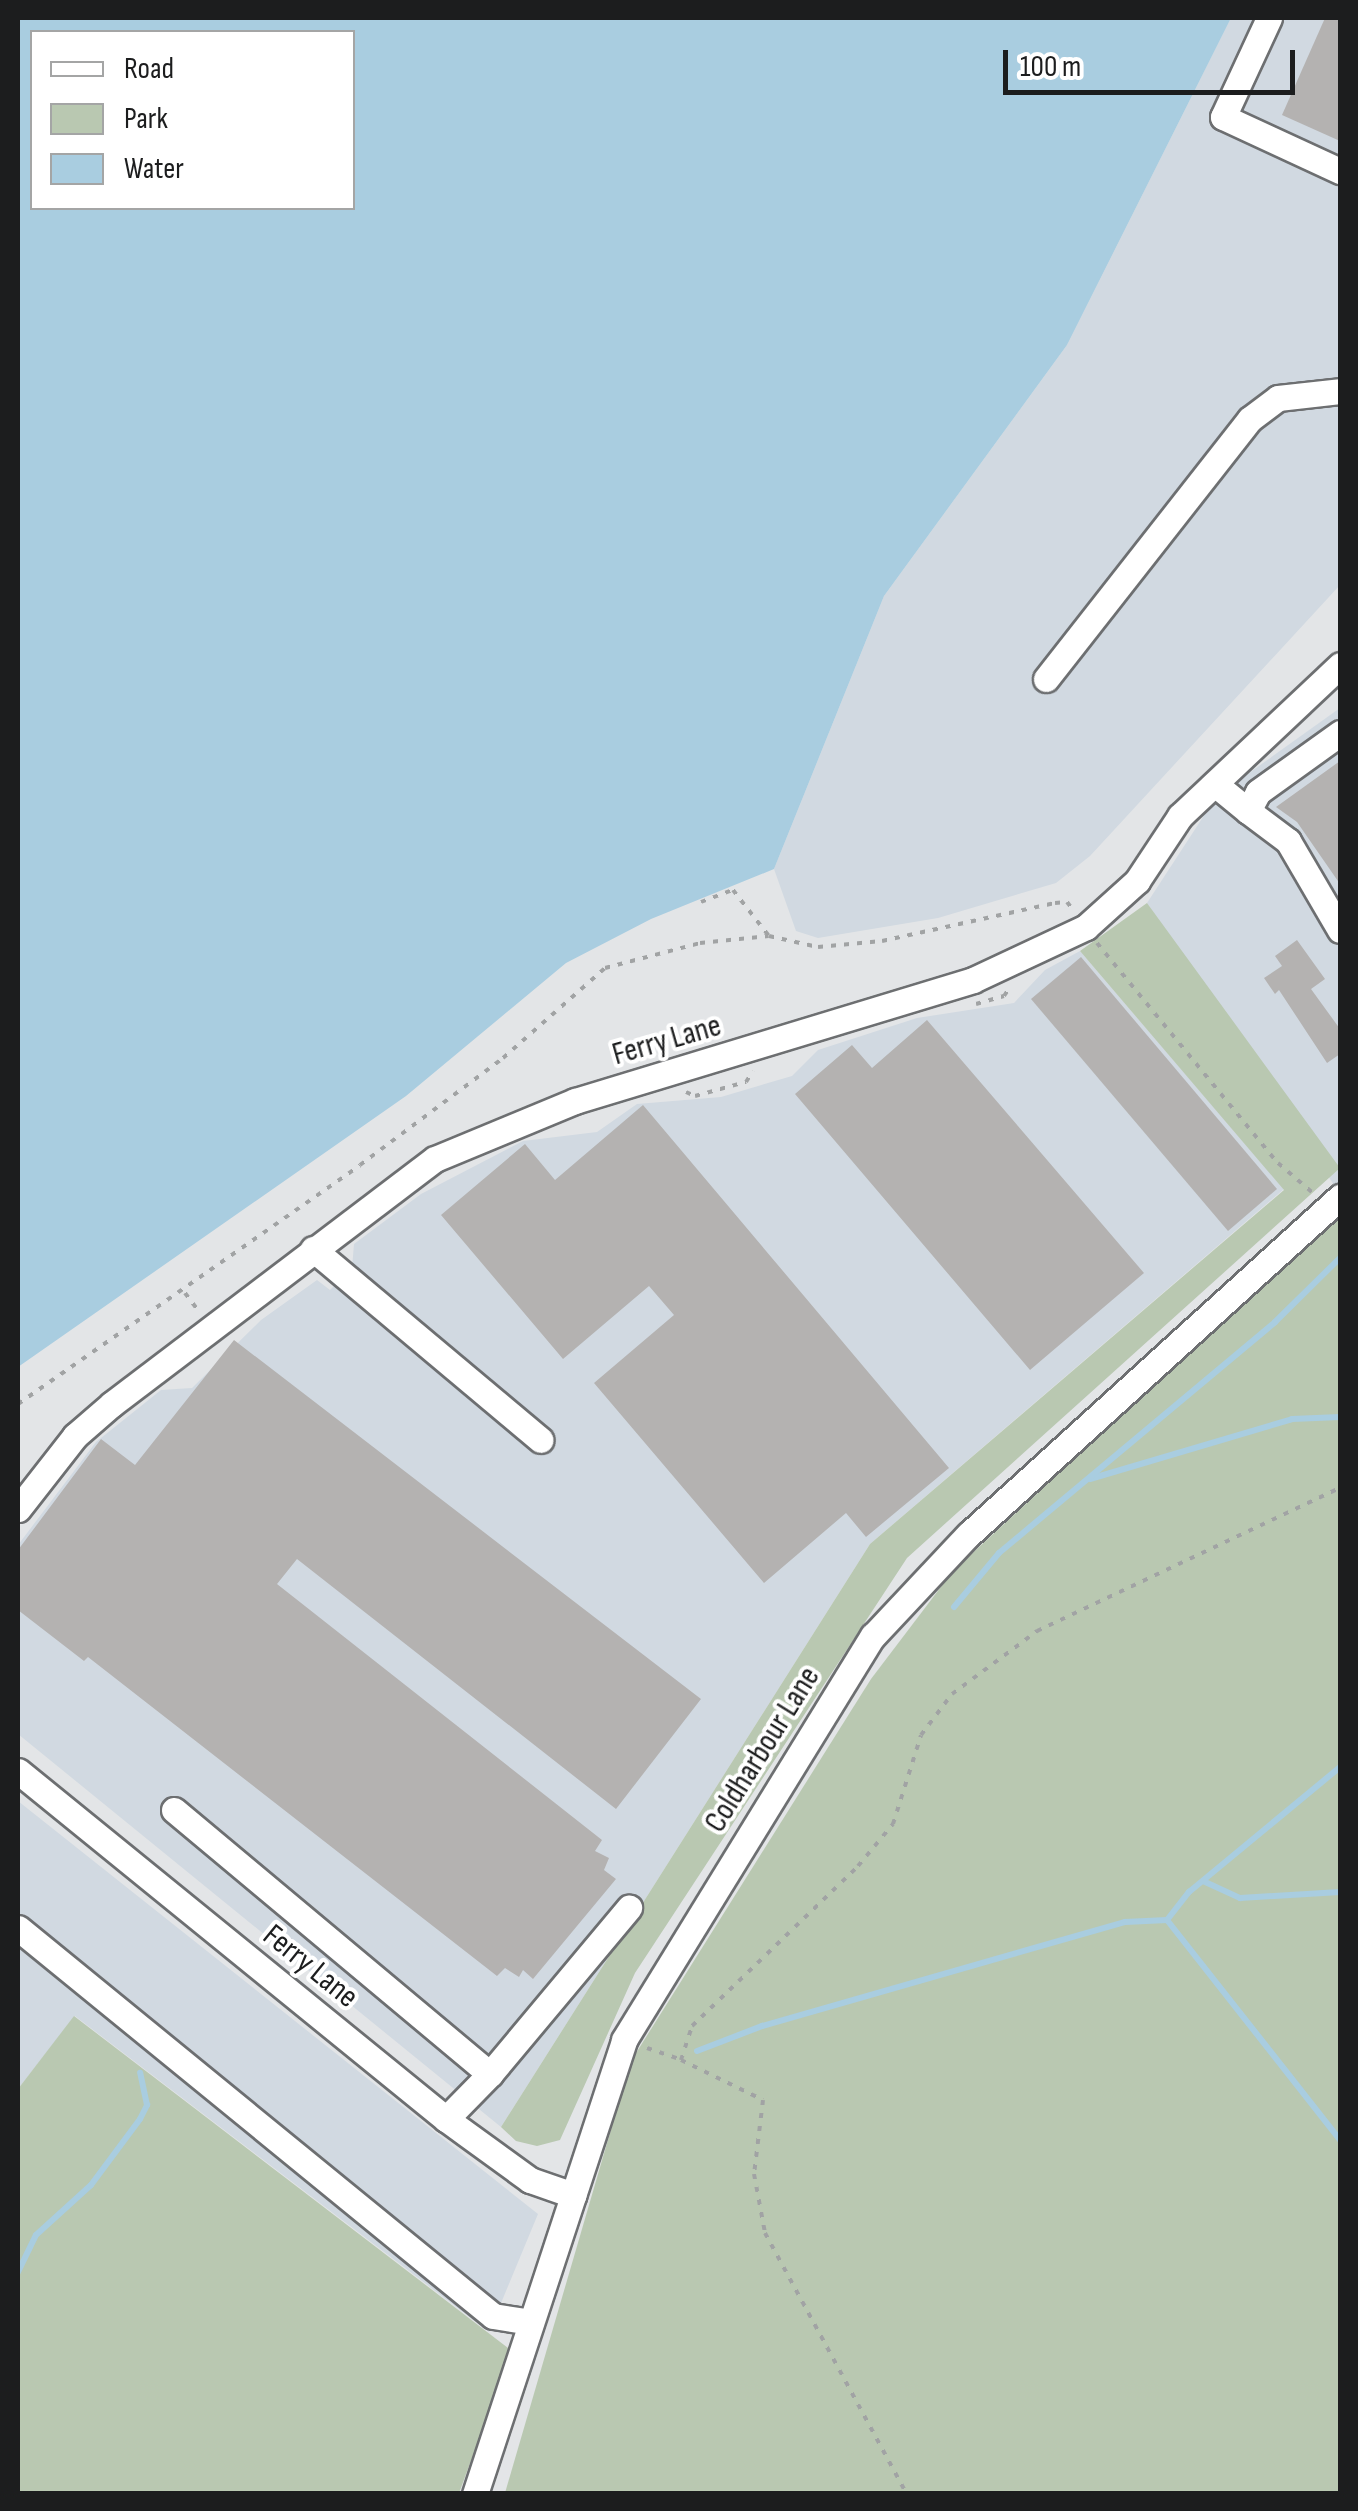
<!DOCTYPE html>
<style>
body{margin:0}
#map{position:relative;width:1358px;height:2511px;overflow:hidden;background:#e3e5e7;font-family:"Sofia Sans Condensed",sans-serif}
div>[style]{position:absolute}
.built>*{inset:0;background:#d1d9e1}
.green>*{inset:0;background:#b9c8b1}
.water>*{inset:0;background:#a9cde0}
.stream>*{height:6px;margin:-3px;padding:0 3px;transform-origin:3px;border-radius:3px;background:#a9cde0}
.building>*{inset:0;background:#b4b2b1}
.path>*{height:4px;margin-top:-2px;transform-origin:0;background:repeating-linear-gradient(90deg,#a1a3a4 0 5px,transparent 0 13px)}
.roads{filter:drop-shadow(2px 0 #6d6f71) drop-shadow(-2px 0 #6d6f71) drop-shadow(0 2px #6d6f71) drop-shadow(0 -2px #6d6f71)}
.minor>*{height:25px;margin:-12.5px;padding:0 12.5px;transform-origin:12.5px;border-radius:12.5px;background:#fff}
span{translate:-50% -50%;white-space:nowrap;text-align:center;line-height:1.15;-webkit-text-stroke:8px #fff;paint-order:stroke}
.street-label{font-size:32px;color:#1c1d1e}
.frame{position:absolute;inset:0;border:20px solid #1c1d1e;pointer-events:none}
.legend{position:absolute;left:30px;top:30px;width:325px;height:180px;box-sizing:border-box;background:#fff;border:2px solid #a4a5a5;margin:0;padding:12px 18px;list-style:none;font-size:30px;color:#1c1d1e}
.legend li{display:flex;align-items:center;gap:20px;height:50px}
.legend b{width:50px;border:2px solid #a4a5a5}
.scale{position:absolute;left:1003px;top:50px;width:292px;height:45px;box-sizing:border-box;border:5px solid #1c1d1e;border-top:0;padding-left:12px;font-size:30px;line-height:35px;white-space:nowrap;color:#1c1d1e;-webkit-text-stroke:8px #fff;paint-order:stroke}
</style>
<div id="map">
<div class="built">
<div style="clip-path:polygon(1231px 18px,1340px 18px,1340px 585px,1090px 856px,1056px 883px,938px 918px,818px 938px,796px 931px,774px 869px,884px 596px,1067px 345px)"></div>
<div style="clip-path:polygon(1340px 708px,1340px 1194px,1147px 903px,1205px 814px,1238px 781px)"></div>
<div style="clip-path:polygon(1080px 951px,1284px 1189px,870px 1544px,501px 2127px,18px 1734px,18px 1545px,96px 1442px,161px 1390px,192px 1388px,261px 1320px,317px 1280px,330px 1290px,352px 1268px,354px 1244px,421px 1194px,523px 1141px,597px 1132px,637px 1104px,721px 1097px,792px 1076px,818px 1050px,917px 1018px,1014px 1003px,1045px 970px)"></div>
<div style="clip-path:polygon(18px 1801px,538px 2214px,489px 2332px,75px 2016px,18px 2089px)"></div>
</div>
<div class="green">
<div style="clip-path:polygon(1147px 903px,1340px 1168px,907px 1558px,635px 1973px,560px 2140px,537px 2146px,516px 2141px,501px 2127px,870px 1544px,1284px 1190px,1080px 951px)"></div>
<div style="clip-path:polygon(1340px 1214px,1340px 2493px,505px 2493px,631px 2061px,871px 1679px,953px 1571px)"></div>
<div style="clip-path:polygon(74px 2016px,512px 2351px,459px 2493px,18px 2493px,18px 2089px)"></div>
</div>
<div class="water">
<div style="clip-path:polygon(evenodd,18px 18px,1231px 18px,1067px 345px,884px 596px,774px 869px,651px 919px,566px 963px,406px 1096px,18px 1367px,18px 18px,32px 32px,352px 32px,352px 208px,32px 208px,32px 32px)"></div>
</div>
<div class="stream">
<div style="left:1090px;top:1479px;width:211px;rotate:-16.5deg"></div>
<div style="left:1292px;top:1419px;width:48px;rotate:-2.4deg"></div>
<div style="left:954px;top:1607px;width:70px;rotate:-50.2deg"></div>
<div style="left:999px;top:1553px;width:360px;rotate:-39.9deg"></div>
<div style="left:1275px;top:1322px;width:91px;rotate:-44.6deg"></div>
<div style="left:1203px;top:1881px;width:41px;rotate:24.7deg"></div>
<div style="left:1240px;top:1898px;width:100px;rotate:-3.4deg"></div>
<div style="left:1167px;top:1920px;width:36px;rotate:-52deg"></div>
<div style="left:1189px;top:1892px;width:196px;rotate:-39.6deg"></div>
<div style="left:697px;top:2051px;width:70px;rotate:-21deg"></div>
<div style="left:762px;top:2026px;width:378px;rotate:-16deg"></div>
<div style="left:1125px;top:1922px;width:42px;rotate:-2.7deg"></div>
<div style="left:1167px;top:1920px;width:280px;rotate:51.8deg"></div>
<div style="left:18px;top:2272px;width:41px;rotate:-64.1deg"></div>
<div style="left:36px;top:2235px;width:74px;rotate:-42.3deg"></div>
<div style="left:91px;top:2185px;width:82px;rotate:-53.4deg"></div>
<div style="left:140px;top:2119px;width:16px;rotate:-63deg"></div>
<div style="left:147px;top:2105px;width:33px;rotate:-102deg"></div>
</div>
<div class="building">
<div style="clip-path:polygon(1325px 18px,1340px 18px,1340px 141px,1282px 115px)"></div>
<div style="clip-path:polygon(1340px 761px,1340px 884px,1297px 822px,1276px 807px)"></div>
<div style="clip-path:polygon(1297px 940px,1325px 979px,1311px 989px,1340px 1029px,1340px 1054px,1327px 1063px,1279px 990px,1275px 994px,1264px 978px,1282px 966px,1275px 956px)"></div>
<div style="clip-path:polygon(1081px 957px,1277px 1189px,1228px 1231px,1031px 999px)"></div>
<div style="clip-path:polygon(927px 1020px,1144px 1273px,1030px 1370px,795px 1094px,852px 1045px,872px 1068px)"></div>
<div style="clip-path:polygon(643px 1105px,949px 1468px,866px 1537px,846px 1513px,764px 1583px,594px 1383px,674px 1315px,649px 1286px,563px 1359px,441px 1215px,525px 1144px,555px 1180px)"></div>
<div style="clip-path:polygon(234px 1340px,701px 1699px,616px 1809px,297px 1559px,277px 1584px,602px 1840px,595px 1851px,609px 1858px,604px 1870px,616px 1879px,533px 1979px,523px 1970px,519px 1977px,505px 1968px,497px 1976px,88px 1657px,84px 1661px,18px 1610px,18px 1550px,101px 1439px,135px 1465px)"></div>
</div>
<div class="path">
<div style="left:701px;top:902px;width:34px;rotate:-21deg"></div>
<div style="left:733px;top:890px;width:58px;rotate:52deg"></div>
<div style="left:1097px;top:943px;width:285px;rotate:50.6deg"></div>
<div style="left:1278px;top:1163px;width:46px;rotate:40.6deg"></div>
<div style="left:976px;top:1004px;width:29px;rotate:-16deg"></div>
<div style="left:1004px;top:996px;width:11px;rotate:-56deg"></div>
<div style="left:686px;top:1092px;width:10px;rotate:24deg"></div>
<div style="left:695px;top:1096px;width:53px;rotate:-15.4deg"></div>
<div style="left:746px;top:1082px;width:13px;rotate:-58deg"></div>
<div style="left:185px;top:1293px;width:25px;rotate:53deg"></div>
<div style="left:18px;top:1404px;width:417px;rotate:-34.9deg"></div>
<div style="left:360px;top:1165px;width:179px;rotate:-36.8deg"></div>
<div style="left:503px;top:1058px;width:136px;rotate:-41.4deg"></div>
<div style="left:605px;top:968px;width:98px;rotate:-14.7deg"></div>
<div style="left:700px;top:943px;width:69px;rotate:-5.8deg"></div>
<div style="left:769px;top:936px;width:50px;rotate:12.7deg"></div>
<div style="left:818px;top:947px;width:64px;rotate:-5.4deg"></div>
<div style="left:882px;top:941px;width:177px;rotate:-12.4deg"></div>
<div style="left:1055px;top:903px;width:12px;rotate:-5deg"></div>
<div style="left:1067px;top:902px;width:11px;rotate:52deg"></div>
<div style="left:647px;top:2048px;width:36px;rotate:19deg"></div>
<div style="left:681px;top:2060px;width:36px;rotate:-72deg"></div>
<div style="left:692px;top:2026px;width:231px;rotate:-43.9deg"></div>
<div style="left:858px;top:1866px;width:55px;rotate:-50.2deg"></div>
<div style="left:893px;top:1824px;width:93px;rotate:-72.5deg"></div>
<div style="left:921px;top:1735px;width:51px;rotate:-52.9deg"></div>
<div style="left:952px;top:1694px;width:106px;rotate:-36.5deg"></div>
<div style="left:1037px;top:1631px;width:335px;rotate:-25.3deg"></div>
<div style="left:681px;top:2060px;width:91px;rotate:26deg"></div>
<div style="left:763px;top:2100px;width:75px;rotate:96.9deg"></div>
<div style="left:754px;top:2174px;width:60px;rotate:79.4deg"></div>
<div style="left:765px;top:2233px;width:297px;rotate:61.5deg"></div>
</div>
<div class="roads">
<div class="minor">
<div style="left:1269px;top:18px;width:109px;rotate:114.9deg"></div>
<div style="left:1223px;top:117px;width:129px;rotate:24.8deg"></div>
<div style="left:1046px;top:679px;width:330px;rotate:-51.9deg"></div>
<div style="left:1250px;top:419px;width:35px;rotate:-37deg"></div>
<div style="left:1278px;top:398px;width:62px;rotate:-6.4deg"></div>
<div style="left:1215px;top:784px;width:43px;rotate:39.3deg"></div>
<div style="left:1248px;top:811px;width:21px;rotate:-62deg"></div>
<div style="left:1258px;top:792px;width:101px;rotate:-35.7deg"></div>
<div style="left:1248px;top:811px;width:50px;rotate:36.9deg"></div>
<div style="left:1288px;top:841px;width:103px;rotate:59.7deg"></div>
<div style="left:313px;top:1249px;width:297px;rotate:40deg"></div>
<div style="left:18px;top:1509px;width:93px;rotate:-52deg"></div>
<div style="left:75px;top:1436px;width:49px;rotate:-40.9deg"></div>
<div style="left:112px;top:1404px;width:405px;rotate:-37.2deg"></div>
<div style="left:435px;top:1159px;width:152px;rotate:-22.5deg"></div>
<div style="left:575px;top:1101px;width:416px;rotate:-16.9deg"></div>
<div style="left:973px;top:980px;width:125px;rotate:-25.1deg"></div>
<div style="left:1086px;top:927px;width:69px;rotate:-42deg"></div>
<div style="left:1137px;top:881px;width:78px;rotate:-56.5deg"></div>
<div style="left:1180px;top:816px;width:220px;rotate:-43.3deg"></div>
<div style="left:18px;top:1771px;width:552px;rotate:39.11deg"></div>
<div style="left:446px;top:2119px;width:104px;rotate:36deg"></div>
<div style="left:530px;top:2180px;width:46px;rotate:19.2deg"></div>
<div style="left:174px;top:1810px;width:412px;rotate:39.9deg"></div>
<div style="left:490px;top:2074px;width:63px;rotate:134.4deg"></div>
<div style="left:18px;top:1928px;width:613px;rotate:39.24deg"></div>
<div style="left:493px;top:2316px;width:38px;rotate:9deg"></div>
<div style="left:490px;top:2074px;width:217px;rotate:-50.1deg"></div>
<div style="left:475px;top:2494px;width:478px;rotate:-71.8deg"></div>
<div style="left:624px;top:2040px;width:475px;rotate:-58.4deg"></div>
<div style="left:873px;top:1636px;width:139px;rotate:-46.8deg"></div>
<div style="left:968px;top:1535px;width:503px;rotate:-42.26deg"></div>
</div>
</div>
<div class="street-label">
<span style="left:667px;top:1041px;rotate:-16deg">Ferry Lane</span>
<span style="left:763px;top:1750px;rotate:-58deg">Coldharbour Lane</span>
<span style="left:310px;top:1967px;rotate:39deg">Ferry Lane</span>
</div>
<div class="frame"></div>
<ul class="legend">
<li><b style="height:12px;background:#fff"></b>Road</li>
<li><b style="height:28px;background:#b9c8b1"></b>Park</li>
<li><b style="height:28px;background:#a9cde0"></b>Water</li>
</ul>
<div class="scale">100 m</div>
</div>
